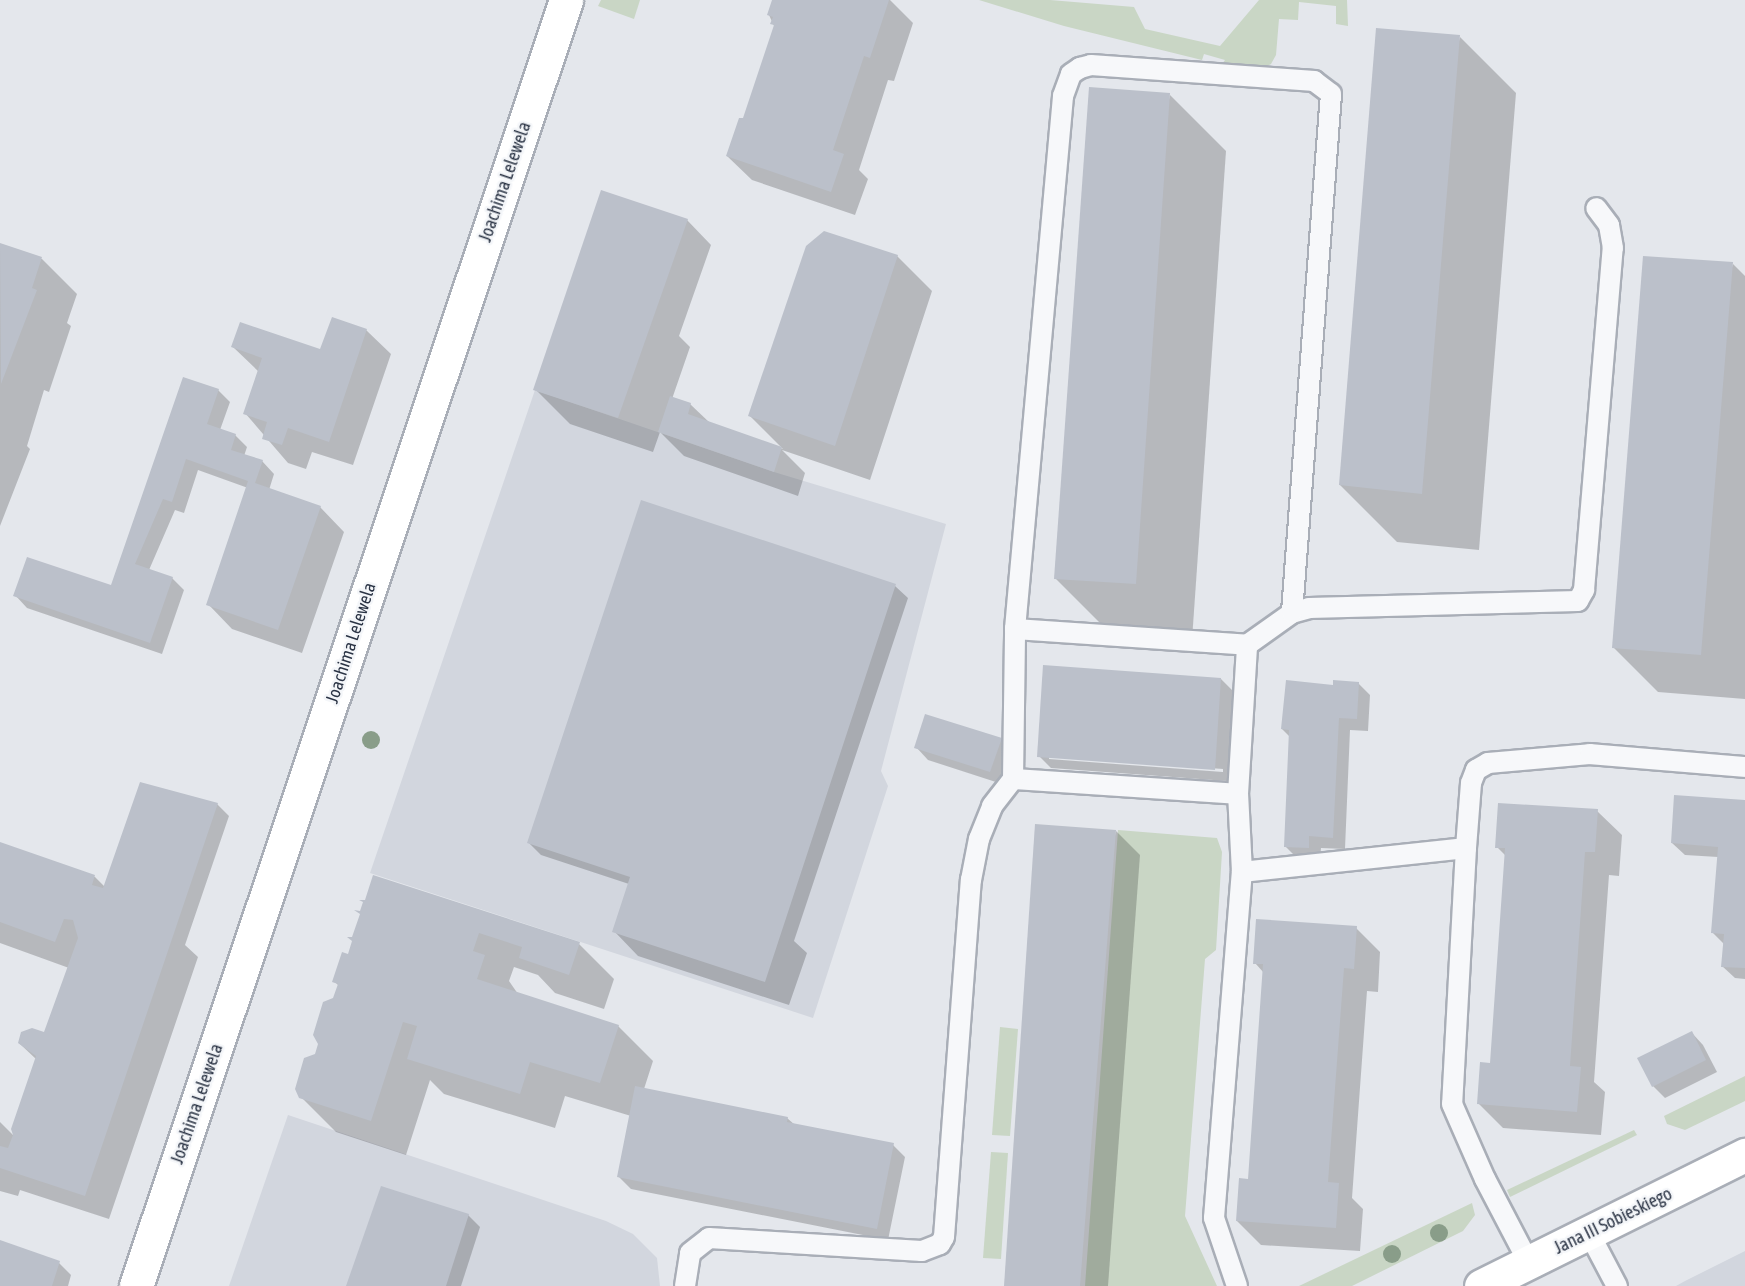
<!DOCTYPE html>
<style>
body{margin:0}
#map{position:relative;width:1745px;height:1286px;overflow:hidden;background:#e4e7ec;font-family:"Asap Condensed",sans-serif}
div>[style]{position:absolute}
.built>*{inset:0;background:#d2d6de}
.green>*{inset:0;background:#c9d6c5}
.shadow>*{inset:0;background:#0003}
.building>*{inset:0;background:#bbc0ca}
.roads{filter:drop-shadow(2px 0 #a9aeb7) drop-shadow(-2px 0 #a9aeb7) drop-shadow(0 2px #a9aeb7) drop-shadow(0 -2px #a9aeb7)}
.lane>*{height:20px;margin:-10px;padding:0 10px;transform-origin:10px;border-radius:10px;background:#f7f8fa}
.secondary>*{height:33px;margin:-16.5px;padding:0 16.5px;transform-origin:16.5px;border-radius:16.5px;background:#fff}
.trees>*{width:18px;height:18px;margin:-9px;border-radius:50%;background:#899d89}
span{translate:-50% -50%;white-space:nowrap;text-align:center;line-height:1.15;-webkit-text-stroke:5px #f4f6f9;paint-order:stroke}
.street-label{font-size:18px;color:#2b3445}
</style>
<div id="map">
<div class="built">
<div style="clip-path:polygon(535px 390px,774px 472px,946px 524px,881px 771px,888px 786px,813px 1018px,370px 873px)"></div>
<div style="clip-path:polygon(288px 1115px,606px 1221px,633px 1234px,657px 1258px,660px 1286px,229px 1286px)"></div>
<div style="clip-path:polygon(1745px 1251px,1745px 1286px,1676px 1286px,1685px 1281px)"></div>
</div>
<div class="green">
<div style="clip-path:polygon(601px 0,640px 0,634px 19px,598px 6px)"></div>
<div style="clip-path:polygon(979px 0,1050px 0,1134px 7px,1145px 29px,1220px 46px,1259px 0,1347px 0,1348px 26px,1336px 24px,1336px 6px,1299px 2px,1298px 20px,1279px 19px,1276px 55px,1271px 64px,1265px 67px,1222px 64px,1225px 60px,1204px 54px,1202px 60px,1064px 26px)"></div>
<div style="clip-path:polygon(1118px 830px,1217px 838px,1222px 852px,1216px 950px,1205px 959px,1185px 1216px,1217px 1286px,1085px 1286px)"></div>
<div style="clip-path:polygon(1000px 1027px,1018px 1029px,1010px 1136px,992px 1135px)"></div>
<div style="clip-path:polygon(1745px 1076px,1745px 1101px,1685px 1130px,1667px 1124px,1664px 1116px)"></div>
<div style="clip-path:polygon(1634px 1130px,1637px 1135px,1510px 1197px,1507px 1190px)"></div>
<div style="clip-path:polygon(991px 1152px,1008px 1153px,1001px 1259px,983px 1258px)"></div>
<div style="clip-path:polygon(1472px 1203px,1475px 1215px,1463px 1231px,1352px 1286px,1299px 1286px)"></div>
</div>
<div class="shadow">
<div style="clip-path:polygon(774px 0,890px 0,913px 23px,894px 81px,888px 80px,859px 170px,868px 179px,855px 215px,752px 180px,727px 156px,744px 120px,775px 28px,769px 15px)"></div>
<div style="clip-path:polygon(1460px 37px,1516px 93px,1479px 550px,1397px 542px,1340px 485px)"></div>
<div style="clip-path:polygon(1170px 95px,1226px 151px,1192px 640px,1112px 635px,1055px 578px)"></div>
<div style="clip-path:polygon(687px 220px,711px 245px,679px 336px,690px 347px,672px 399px,690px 404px,710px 423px,783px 449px,750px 416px,897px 256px,932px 291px,870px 480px,782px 450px,805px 473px,798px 496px,684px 456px,660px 432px,653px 452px,570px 424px,535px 389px)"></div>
<div style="clip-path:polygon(0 245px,42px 259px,77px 294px,67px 323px,71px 326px,49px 392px,44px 390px,27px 446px,30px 449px,0 526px)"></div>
<div style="clip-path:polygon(1733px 264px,1745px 276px,1745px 699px,1658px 692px,1614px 648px)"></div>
<div style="clip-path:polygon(366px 330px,391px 354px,353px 465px,312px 452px,306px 469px,288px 463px,245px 413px,259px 372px,233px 347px,321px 351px)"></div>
<div style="clip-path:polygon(218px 390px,230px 402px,220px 430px,235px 435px,247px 447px,244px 456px,262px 461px,274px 474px,269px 490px,320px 507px,344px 532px,302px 653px,232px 629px,208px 604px,248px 488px,198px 470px,184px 513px,175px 510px,149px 570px,172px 578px,184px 590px,162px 654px,27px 608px,15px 595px,112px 587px)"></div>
<div style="clip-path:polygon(642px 502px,895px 586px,908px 598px,794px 941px,807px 953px,789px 1005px,638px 956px,614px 931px,629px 884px,541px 855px,529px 843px)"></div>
<div style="clip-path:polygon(evenodd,1221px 679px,1233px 691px,1227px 781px,1051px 768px,1039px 756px,1221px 679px,1049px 756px,1223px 769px,1223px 772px,1049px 759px,1049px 756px)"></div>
<div style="clip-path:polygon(1358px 683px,1370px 695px,1368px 731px,1350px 730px,1345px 849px,1321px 848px,1320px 860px,1297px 858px,1285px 846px,1290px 737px,1282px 729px,1335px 687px)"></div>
<div style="clip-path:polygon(1001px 739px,1013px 751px,1002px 784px,928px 760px,916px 747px)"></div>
<div style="clip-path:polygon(1745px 802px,1745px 979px,1735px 978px,1722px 966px,1724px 944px,1712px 932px,1718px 857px,1685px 855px,1672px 843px)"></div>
<div style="clip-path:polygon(217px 804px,229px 816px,185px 945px,198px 957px,109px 1219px,20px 1190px,18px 1196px,0 1191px,0 1122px,17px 1139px,37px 1060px,19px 1043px,45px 1033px,69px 968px,0 943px,0 844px,95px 877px,105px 887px)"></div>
<div style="clip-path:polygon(1597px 811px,1622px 835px,1619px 876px,1609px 875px,1594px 1082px,1605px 1092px,1601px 1135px,1503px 1128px,1479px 1104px,1491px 1064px,1506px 856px,1497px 847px)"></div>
<div style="clip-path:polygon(1116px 831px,1140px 855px,1108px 1286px,1006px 1286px)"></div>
<div style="clip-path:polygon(374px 877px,579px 944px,614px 979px,604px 1009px,555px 993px,538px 975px,514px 967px,509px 981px,518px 994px,618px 1026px,653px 1061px,644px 1089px,787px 1118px,795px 1125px,893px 1145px,905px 1157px,888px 1240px,631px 1189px,619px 1177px,631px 1116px,565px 1096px,555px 1128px,444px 1094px,430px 1080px,406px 1155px,336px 1132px,301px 1097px,339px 986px,334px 981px,349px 956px)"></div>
<div style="clip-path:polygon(1356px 928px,1380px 952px,1378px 992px,1367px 991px,1352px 1198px,1363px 1209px,1360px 1251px,1261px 1245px,1237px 1221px,1250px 1180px,1264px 973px,1255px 963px)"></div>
<div style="clip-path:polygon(1691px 1032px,1703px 1045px,1717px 1072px,1665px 1098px,1653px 1086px)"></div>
<div style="clip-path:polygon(468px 1215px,480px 1227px,461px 1286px,350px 1286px)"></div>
<div style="clip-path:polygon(0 1241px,59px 1263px,71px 1275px,68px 1286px,0 1286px)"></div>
</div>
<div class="building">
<div style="clip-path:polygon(772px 0,889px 0,870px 58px,864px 56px,833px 150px,844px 154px,831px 192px,726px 156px,739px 118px,743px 118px,774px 25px,770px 24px,773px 17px,767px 15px)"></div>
<div style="clip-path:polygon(1376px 28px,1460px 35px,1422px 494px,1339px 485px)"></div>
<div style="clip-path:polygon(1089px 87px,1170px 93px,1136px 584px,1054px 579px)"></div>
<div style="clip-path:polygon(601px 190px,688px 219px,618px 418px,533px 390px)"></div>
<div style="clip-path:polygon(824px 231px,898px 255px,835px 446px,748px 416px,806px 246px)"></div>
<div style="clip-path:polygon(0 243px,42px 257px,32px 288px,37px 290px,1px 384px)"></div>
<div style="clip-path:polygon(1643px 256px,1733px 262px,1701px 655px,1612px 648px)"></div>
<div style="clip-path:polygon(332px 317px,367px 329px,329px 442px,288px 428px,282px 445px,262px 439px,267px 422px,243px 414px,262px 358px,231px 347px,240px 322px,320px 349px)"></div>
<div style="clip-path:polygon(183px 377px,219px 389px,207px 424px,236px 434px,231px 450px,263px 460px,255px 483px,321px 506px,278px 630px,206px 605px,248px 481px,186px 459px,172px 502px,163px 499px,135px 564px,173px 577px,150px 643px,13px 596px,27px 557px,111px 585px)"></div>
<div style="clip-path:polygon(670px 396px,691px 403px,688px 414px,782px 447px,774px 472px,658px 432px)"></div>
<div style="clip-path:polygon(641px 500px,896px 584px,765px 982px,612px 932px,630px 877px,527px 843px)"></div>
<div style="clip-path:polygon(1043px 665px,1221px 678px,1215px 770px,1037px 757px)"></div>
<div style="clip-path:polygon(1286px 680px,1333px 685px,1333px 680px,1359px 682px,1357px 719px,1339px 718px,1333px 838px,1309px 836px,1309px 848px,1284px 847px,1289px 730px,1281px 729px)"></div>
<div style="clip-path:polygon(925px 714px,1002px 738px,990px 772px,914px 748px)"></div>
<div style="clip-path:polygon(140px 782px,218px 803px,85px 1196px,0 1168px,0 1146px,8px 1148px,13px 1135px,11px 1129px,36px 1056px,18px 1043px,21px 1032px,32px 1028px,44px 1032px,78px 938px,73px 920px,64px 919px,55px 942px,0 922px,0 842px,95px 875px,92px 885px,103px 888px)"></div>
<div style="clip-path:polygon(1674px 795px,1745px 800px,1745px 968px,1721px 967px,1724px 934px,1711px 933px,1718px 847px,1671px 843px)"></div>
<div style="clip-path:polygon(1498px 803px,1598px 809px,1595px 852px,1585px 852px,1570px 1066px,1581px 1067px,1577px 1112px,1477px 1104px,1480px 1062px,1490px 1063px,1505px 848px,1495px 848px)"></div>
<div style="clip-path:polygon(1035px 824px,1116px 830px,1080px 1286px,1004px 1286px)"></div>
<div style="clip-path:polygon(373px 875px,580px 942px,569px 975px,519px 958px,522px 947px,479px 933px,473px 951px,485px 955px,477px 979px,619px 1025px,600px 1083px,530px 1062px,520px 1094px,407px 1059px,417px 1026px,403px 1022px,371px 1121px,299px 1098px,295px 1089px,304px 1058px,315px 1054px,318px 1044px,313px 1035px,323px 1002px,333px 998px,338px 984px,332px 982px,342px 952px,348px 954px,352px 941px,347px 937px,352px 937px,360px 914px,354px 910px,360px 911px,363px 902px,359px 900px,365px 900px)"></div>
<div style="clip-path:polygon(1256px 919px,1357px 926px,1354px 969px,1344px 968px,1328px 1182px,1339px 1183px,1336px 1228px,1236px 1221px,1239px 1178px,1248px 1179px,1263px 964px,1253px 964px)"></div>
<div style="clip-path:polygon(1692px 1031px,1706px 1060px,1652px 1087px,1637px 1058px)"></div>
<div style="clip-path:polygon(635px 1086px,788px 1117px,787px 1122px,894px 1143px,877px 1229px,617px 1177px)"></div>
<div style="clip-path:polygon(381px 1186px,469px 1214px,446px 1286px,346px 1286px)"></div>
<div style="clip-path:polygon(0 1240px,60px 1261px,52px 1286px,0 1286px)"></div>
</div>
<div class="roads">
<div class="lane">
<div style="left:1015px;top:629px;width:233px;rotate:3.9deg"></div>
<div style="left:1247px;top:645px;width:55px;rotate:-35.4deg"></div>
<div style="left:1292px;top:613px;width:18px;rotate:-16deg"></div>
<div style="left:1309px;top:608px;width:269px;rotate:-1.5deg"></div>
<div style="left:1578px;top:601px;width:13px;rotate:-61deg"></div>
<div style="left:1584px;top:590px;width:343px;rotate:-85.2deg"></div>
<div style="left:1613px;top:248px;width:23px;rotate:-100deg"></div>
<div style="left:1609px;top:225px;width:21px;rotate:-127deg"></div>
<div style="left:1013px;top:779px;width:225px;rotate:3.8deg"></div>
<div style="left:1466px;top:848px;width:65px;rotate:-85.6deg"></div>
<div style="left:1471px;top:783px;width:14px;rotate:-69deg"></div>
<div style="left:1476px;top:770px;width:14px;rotate:-30deg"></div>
<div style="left:1488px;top:763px;width:102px;rotate:-5deg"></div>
<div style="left:1590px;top:754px;width:156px;rotate:4.8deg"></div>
<div style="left:1242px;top:872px;width:225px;rotate:-6.1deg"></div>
<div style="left:1466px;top:848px;width:256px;rotate:93.1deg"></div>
<div style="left:1452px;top:1104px;width:82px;rotate:66.3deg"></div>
<div style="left:1485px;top:1179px;width:95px;rotate:62.4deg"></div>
<div style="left:1589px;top:1233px;width:60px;rotate:62.2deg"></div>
<div style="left:685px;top:1286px;width:33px;rotate:-81deg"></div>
<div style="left:690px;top:1253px;width:24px;rotate:-38deg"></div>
<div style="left:709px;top:1238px;width:213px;rotate:3.5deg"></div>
<div style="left:922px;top:1251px;width:19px;rotate:-21deg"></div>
<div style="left:940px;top:1244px;width:8px;rotate:-60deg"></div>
<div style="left:944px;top:1237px;width:358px;rotate:-85.7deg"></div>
<div style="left:971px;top:880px;width:42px;rotate:-79deg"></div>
<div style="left:979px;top:839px;width:35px;rotate:-68deg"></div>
<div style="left:992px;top:806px;width:34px;rotate:-52deg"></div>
<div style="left:1013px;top:779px;width:150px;rotate:-89.2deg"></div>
<div style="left:1015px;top:629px;width:535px;rotate:-84.85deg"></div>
<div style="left:1063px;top:96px;width:23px;rotate:-70deg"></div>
<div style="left:1071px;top:74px;width:11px;rotate:-34deg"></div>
<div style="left:1080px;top:68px;width:11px;rotate:-15deg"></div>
<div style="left:1091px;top:65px;width:224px;rotate:4.1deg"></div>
<div style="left:1314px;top:81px;width:21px;rotate:37deg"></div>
<div style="left:1331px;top:94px;width:520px;rotate:94.3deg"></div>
<div style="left:1237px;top:1286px;width:72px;rotate:-108.7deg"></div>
<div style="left:1214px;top:1218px;width:347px;rotate:-85.4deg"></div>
<div style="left:1242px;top:872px;width:78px;rotate:-92.9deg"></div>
<div style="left:1238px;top:794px;width:149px;rotate:-86.5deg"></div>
</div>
<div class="secondary">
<div style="left:136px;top:1286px;width:1356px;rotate:-71.51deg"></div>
<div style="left:1481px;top:1286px;width:295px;rotate:-26.4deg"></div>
</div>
</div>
<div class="trees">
<div style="left:371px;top:740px"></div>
<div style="left:1439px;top:1233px"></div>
<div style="left:1392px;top:1254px"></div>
</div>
<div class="street-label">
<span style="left:505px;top:182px;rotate:-71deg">Joachima Lelewela</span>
<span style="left:351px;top:643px;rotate:-72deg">Joachima Lelewela</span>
<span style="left:197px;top:1104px;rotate:-71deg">Joachima Lelewela</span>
<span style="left:1613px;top:1221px;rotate:-26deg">Jana III Sobieskiego</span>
</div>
</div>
